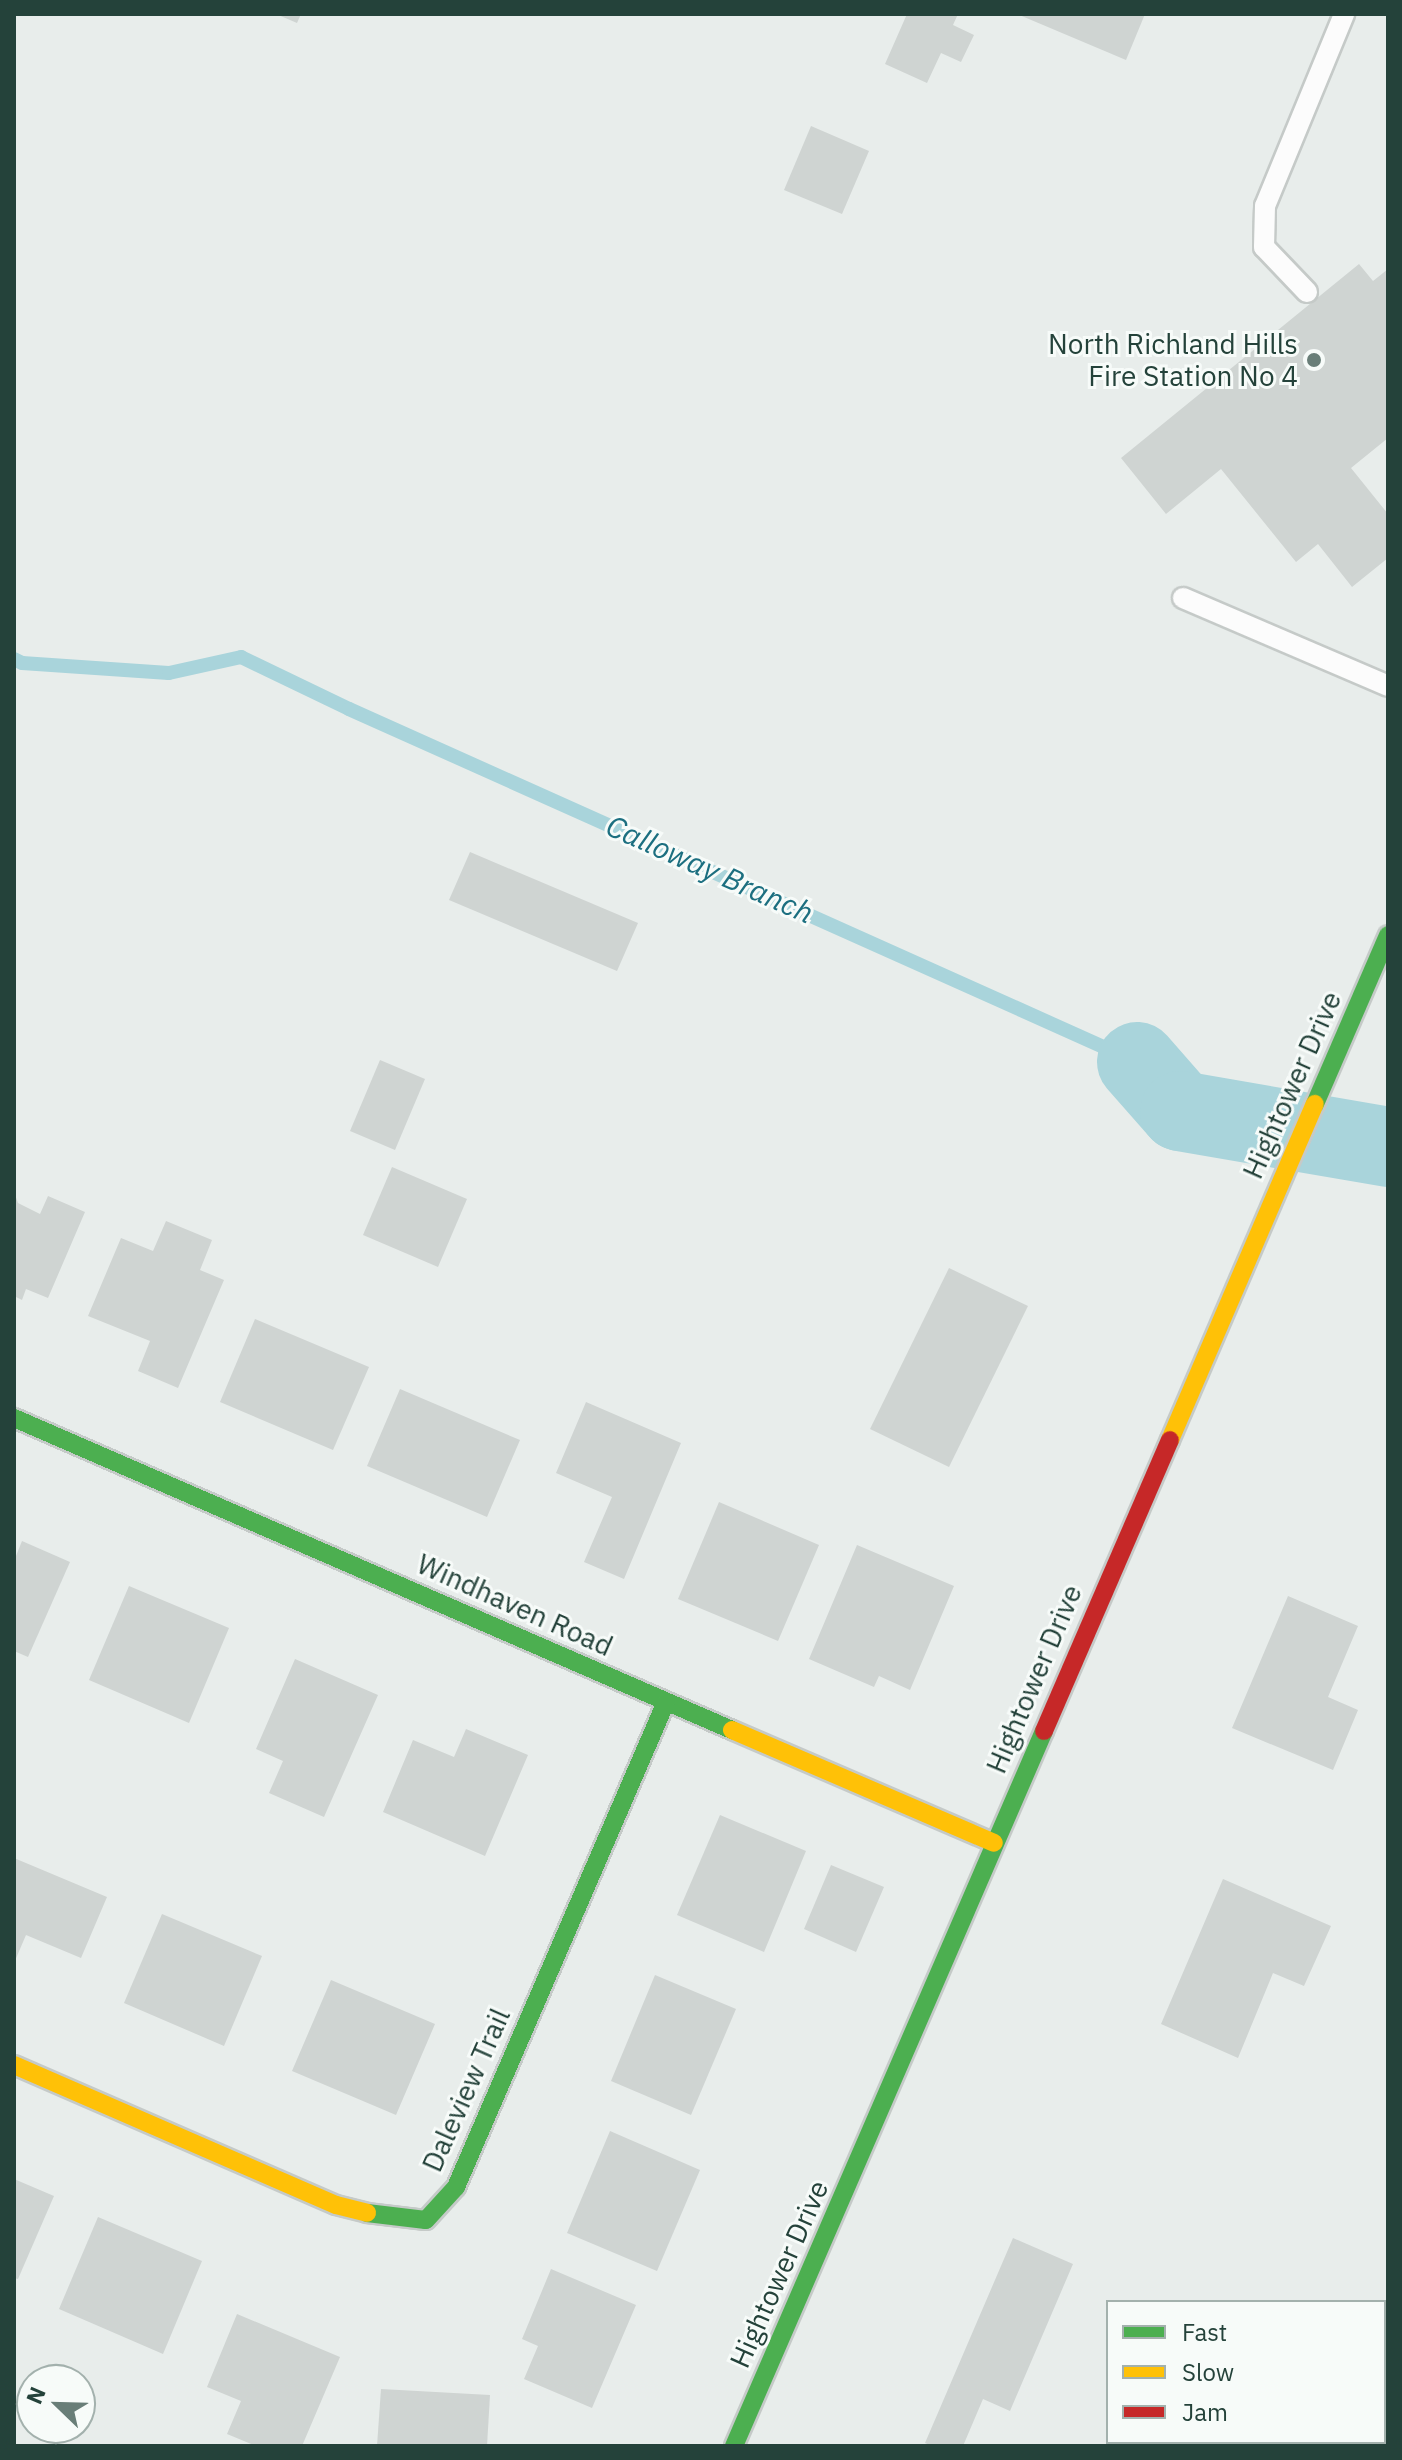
<!DOCTYPE html>
<style>
body{margin:0}
#map{position:relative;width:1402px;height:2460px;overflow:hidden;background:#e8edeb;font-family:"IBM Plex Sans",sans-serif}
div>[style]{position:absolute}
.stream>*{height:14px;margin:-7px;padding:0 7px;transform-origin:7px;border-radius:7px;background:#a9d4db}
.river>*{height:80px;margin:-40px;padding:0 40px;transform-origin:40px;border-radius:40px;background:#a9d4db}
.building>*{inset:0;background:#cfd4d2}
.roads{filter:drop-shadow(2px 0 #c5cac8) drop-shadow(-2px 0 #c5cac8) drop-shadow(0 2px #c5cac8) drop-shadow(0 -2px #c5cac8)}
.lane>*{height:20px;margin:-10px;padding:0 10px;transform-origin:10px;border-radius:10px;background:#fcfcfc}
.fast>*{height:18px;margin:-9px;padding:0 9px;transform-origin:9px;border-radius:9px;background:#4caf50}
.slow>*{height:18px;margin:-9px;padding:0 9px;transform-origin:9px;border-radius:9px;background:#ffc107}
.jam>*{height:18px;margin:-9px;padding:0 9px;transform-origin:9px;border-radius:9px;background:#c62828}
.dots>*{width:22px;height:22px;translate:-50% -50%;box-sizing:border-box;border:4px solid #f7fbf9;border-radius:50%}
span{translate:-50% -50%;white-space:nowrap;text-align:center;line-height:1.15;-webkit-text-stroke:6px #f7fbf9;paint-order:stroke}
.poi-label{font-size:28px;color:#24423a}
.right{translate:-100% -50%;text-align:right}
.street-label{font-size:28px;color:#24423a}
.water-label{font-size:30px;color:#1c6f80;font-style:italic}
.frame{position:absolute;inset:0;border:16px solid #24423a;pointer-events:none}
.legend{position:absolute;left:1106px;top:2300px;width:280px;height:144px;box-sizing:border-box;background:#f7fbf9;border:2px solid #a3b1ad;margin:0;padding:10px 14px;list-style:none;font-size:24px;color:#24423a}
.legend li{display:flex;align-items:center;gap:16px;height:40px}
.legend b{width:40px;border:2px solid #a3b1ad}
.north{position:absolute;left:16px;top:2364px;width:80px;height:80px;box-sizing:border-box;background:#f7fbf9;border:2px solid #a3b1ad;border-radius:50%;rotate:293deg;font-size:22px;font-weight:700;line-height:32px;text-align:center;color:#24423a}
.north::after{content:'';display:block;margin:auto;width:28px;height:36px;background:#697e78;clip-path:polygon(50% 0,100% 100%,50% 72%,0 100%)}
</style>
<div id="map">
<div class="stream">
<div style="left:14px;top:659px;width:9px;rotate:27deg"></div>
<div style="left:22px;top:663px;width:147px;rotate:3.9deg"></div>
<div style="left:169px;top:673px;width:74px;rotate:-12.5deg"></div>
<div style="left:241px;top:657px;width:120px;rotate:25.7deg"></div>
<div style="left:349px;top:709px;width:863px;rotate:24.13deg"></div>
</div>
<div class="river">
<div style="left:1137px;top:1062px;width:65px;rotate:48.7deg"></div>
<div style="left:1180px;top:1111px;width:211px;rotate:9.8deg"></div>
</div>
<div class="building">
<div style="clip-path:polygon(276px 14px,301px 14px,297px 23px)"></div>
<div style="clip-path:polygon(907px 14px,958px 14px,953px 25px,974px 35px,961px 62px,941px 53px,927px 83px,885px 64px)"></div>
<div style="clip-path:polygon(1017px 14px,1145px 14px,1126px 60px)"></div>
<div style="clip-path:polygon(811px 126px,869px 151px,842px 214px,784px 190px)"></div>
<div style="clip-path:polygon(1359px 264px,1373px 281px,1388px 269px,1388px 438px,1351px 468px,1388px 514px,1388px 558px,1352px 587px,1318px 544px,1296px 562px,1221px 469px,1166px 514px,1121px 458px)"></div>
<div style="clip-path:polygon(470px 852px,638px 923px,617px 971px,449px 900px)"></div>
<div style="clip-path:polygon(380px 1060px,425px 1079px,395px 1150px,350px 1131px)"></div>
<div style="clip-path:polygon(392px 1167px,467px 1199px,438px 1267px,363px 1235px)"></div>
<div style="clip-path:polygon(14px 1192px,18px 1203px,40px 1214px,48px 1196px,85px 1212px,48px 1298px,26px 1289px,22px 1300px,14px 1296px)"></div>
<div style="clip-path:polygon(166px 1221px,212px 1240px,200px 1270px,224px 1280px,178px 1388px,138px 1371px,150px 1341px,88px 1316px,121px 1238px,153px 1251px)"></div>
<div style="clip-path:polygon(949px 1268px,1028px 1306px,949px 1467px,870px 1429px)"></div>
<div style="clip-path:polygon(255px 1319px,369px 1367px,333px 1450px,220px 1402px)"></div>
<div style="clip-path:polygon(400px 1389px,520px 1440px,487px 1517px,367px 1466px)"></div>
<div style="clip-path:polygon(586px 1402px,681px 1443px,624px 1579px,584px 1562px,612px 1497px,556px 1473px)"></div>
<div style="clip-path:polygon(719px 1502px,819px 1545px,778px 1641px,678px 1599px)"></div>
<div style="clip-path:polygon(22px 1541px,70px 1562px,28px 1657px,14px 1651px,14px 1561px)"></div>
<div style="clip-path:polygon(857px 1545px,954px 1586px,910px 1690px,879px 1676px,874px 1687px,809px 1659px)"></div>
<div style="clip-path:polygon(129px 1586px,229px 1628px,189px 1723px,89px 1680px)"></div>
<div style="clip-path:polygon(1288px 1596px,1358px 1626px,1328px 1697px,1358px 1710px,1333px 1770px,1232px 1728px)"></div>
<div style="clip-path:polygon(295px 1659px,378px 1695px,324px 1817px,269px 1793px,283px 1761px,256px 1749px)"></div>
<div style="clip-path:polygon(466px 1729px,528px 1755px,485px 1856px,383px 1812px,413px 1740px,454px 1757px)"></div>
<div style="clip-path:polygon(720px 1815px,806px 1851px,764px 1952px,677px 1915px)"></div>
<div style="clip-path:polygon(14px 1858px,107px 1897px,81px 1958px,26px 1935px,14px 1963px)"></div>
<div style="clip-path:polygon(831px 1865px,884px 1887px,856px 1952px,804px 1929px)"></div>
<div style="clip-path:polygon(1223px 1879px,1331px 1926px,1304px 1986px,1273px 1973px,1238px 2058px,1161px 2024px)"></div>
<div style="clip-path:polygon(162px 1914px,262px 1956px,224px 2046px,124px 2003px)"></div>
<div style="clip-path:polygon(655px 1975px,736px 2009px,691px 2115px,611px 2081px)"></div>
<div style="clip-path:polygon(331px 1980px,435px 2024px,396px 2115px,292px 2071px)"></div>
<div style="clip-path:polygon(610px 2131px,700px 2170px,657px 2271px,567px 2233px)"></div>
<div style="clip-path:polygon(14px 2179px,54px 2196px,18px 2279px,14px 2278px)"></div>
<div style="clip-path:polygon(98px 2217px,202px 2261px,163px 2354px,59px 2309px)"></div>
<div style="clip-path:polygon(1013px 2238px,1073px 2264px,1010px 2411px,983px 2399px,963px 2446px,932px 2446px,925px 2443px)"></div>
<div style="clip-path:polygon(551px 2269px,636px 2305px,592px 2408px,524px 2379px,538px 2346px,522px 2339px)"></div>
<div style="clip-path:polygon(237px 2314px,340px 2357px,302px 2446px,256px 2446px,227px 2434px,241px 2401px,207px 2387px)"></div>
<div style="clip-path:polygon(381px 2389px,490px 2395px,487px 2446px,377px 2446px)"></div>
</div>
<div class="roads">
<div class="lane">
<div style="left:1307px;top:292px;width:62px;rotate:-133.7deg"></div>
<div style="left:1264px;top:247px;width:41px;rotate:-88.6deg"></div>
<div style="left:1265px;top:206px;width:208px;rotate:-67.6deg"></div>
<div style="left:1183px;top:598px;width:223px;rotate:23.2deg"></div>
</div>
<div class="fast">
<div style="left:1315px;top:1104px;width:184px;rotate:-66.6deg"></div>
<div style="left:14px;top:1418px;width:783px;rotate:23.49deg"></div>
<div style="left:367px;top:2213px;width:59px;rotate:6.8deg"></div>
<div style="left:426px;top:2220px;width:45px;rotate:-47.7deg"></div>
<div style="left:456px;top:2187px;width:529px;rotate:-66.59deg"></div>
<div style="left:734px;top:2446px;width:779px;rotate:-66.56deg"></div>
</div>
<div class="slow">
<div style="left:1170px;top:1440px;width:366px;rotate:-66.7deg"></div>
<div style="left:732px;top:1730px;width:285px;rotate:23.3deg"></div>
<div style="left:14px;top:2065px;width:351px;rotate:23.5deg"></div>
<div style="left:336px;top:2205px;width:32px;rotate:14deg"></div>
</div>
<div class="jam">
<div style="left:1044px;top:1731px;width:317px;rotate:-66.6deg"></div>
</div>
</div>
<div class="dots">
<div style="left:1314px;top:360px;background:#697e78"></div>
</div>
<div class="poi-label">
<span class="right" style="left:1298px;top:360px">North Richland Hills<br>Fire Station No 4</span>
</div>
<div class="street-label">
<span style="left:1292px;top:1085px;rotate:-66deg">Hightower Drive</span>
<span style="left:515px;top:1605px;rotate:24deg">Windhaven Road</span>
<span style="left:1034px;top:1679px;rotate:-67deg">Hightower Drive</span>
<span style="left:466px;top:2090px;rotate:-66deg">Daleview Trail</span>
<span style="left:779px;top:2274px;rotate:-66deg">Hightower Drive</span>
</div>
<div class="water-label">
<span style="left:710px;top:869px;rotate:24deg">Calloway Branch</span>
</div>
<div class="frame"></div>
<ul class="legend">
<li><b style="height:10px;background:#4caf50"></b>Fast</li>
<li><b style="height:10px;background:#ffc107"></b>Slow</li>
<li><b style="height:10px;background:#c62828"></b>Jam</li>
</ul>
<div class="north">N</div>
</div>
